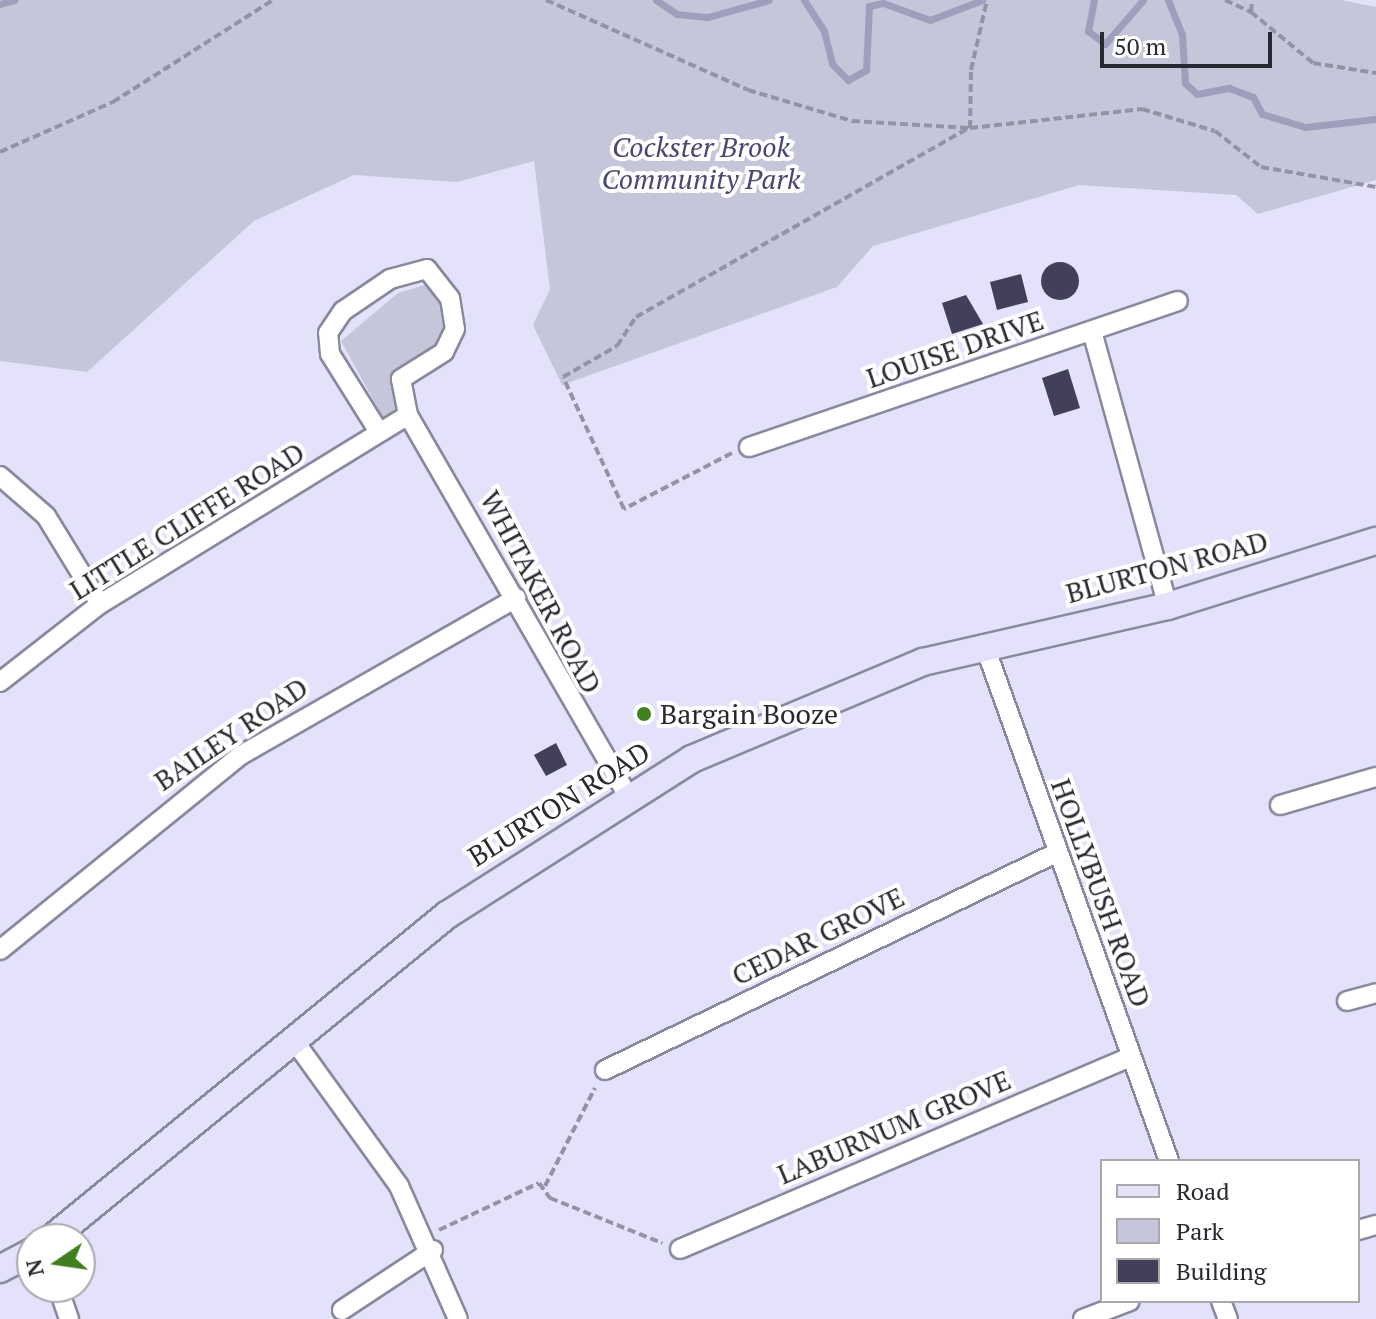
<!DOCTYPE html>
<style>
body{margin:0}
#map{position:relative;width:1376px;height:1319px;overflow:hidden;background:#e3e2fa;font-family:"PT Serif",serif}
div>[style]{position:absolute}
.green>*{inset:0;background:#c6c6da}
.stream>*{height:7px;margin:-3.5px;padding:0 3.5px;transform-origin:3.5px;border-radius:3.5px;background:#9f9ebd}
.building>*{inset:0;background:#413f59}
.round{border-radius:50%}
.path>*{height:4px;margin-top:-2px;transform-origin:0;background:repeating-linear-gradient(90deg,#9493a5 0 8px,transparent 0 12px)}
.roads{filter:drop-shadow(2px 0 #89899e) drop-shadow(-2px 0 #89899e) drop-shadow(0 2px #89899e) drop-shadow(0 -2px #89899e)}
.street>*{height:18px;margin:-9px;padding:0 9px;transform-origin:9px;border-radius:9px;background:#fff}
.secondary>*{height:26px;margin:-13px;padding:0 13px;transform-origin:13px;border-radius:13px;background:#e4e2fa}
.dots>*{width:22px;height:22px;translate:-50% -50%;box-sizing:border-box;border:4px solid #fff;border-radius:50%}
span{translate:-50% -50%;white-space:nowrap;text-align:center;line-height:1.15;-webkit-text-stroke:8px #fff;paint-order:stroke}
.park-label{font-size:28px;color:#4b4775;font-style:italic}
.street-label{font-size:28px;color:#292932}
.poi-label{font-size:28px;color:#292932}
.left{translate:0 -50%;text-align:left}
.legend{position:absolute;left:1100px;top:1159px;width:260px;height:144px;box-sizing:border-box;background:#fff;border:2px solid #a9a9ad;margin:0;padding:10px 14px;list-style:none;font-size:24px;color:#292932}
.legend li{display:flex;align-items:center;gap:16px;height:40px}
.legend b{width:40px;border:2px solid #a9a9ad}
.north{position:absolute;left:16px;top:1223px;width:80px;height:80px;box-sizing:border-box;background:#fff;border:2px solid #a9a9ad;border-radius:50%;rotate:257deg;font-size:22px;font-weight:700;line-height:32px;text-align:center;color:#292932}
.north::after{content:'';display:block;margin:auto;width:28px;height:36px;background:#3f7f1e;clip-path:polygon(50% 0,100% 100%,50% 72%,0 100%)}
.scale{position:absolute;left:1100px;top:32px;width:172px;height:36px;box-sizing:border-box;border:4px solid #292932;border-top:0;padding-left:10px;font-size:24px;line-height:28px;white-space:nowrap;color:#292932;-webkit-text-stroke:6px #fff;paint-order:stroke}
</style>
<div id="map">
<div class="green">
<div style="clip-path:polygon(0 0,1341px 0,1376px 7px,1376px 180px,1258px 214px,1236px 195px,1079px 185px,873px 246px,837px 287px,562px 385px,533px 325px,550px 289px,534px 161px,457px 182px,354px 175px,254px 221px,87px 372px,0 361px)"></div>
<div style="clip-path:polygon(428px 284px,445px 307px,446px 343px,395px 380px,401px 411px,386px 423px,341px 341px,398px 293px)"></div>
</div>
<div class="stream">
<div style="left:656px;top:0;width:25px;rotate:34deg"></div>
<div style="left:677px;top:14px;width:31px;rotate:6deg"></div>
<div style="left:708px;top:17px;width:63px;rotate:-15.6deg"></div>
<div style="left:804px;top:0;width:37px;rotate:57deg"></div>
<div style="left:824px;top:31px;width:34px;rotate:76deg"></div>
<div style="left:832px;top:64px;width:23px;rotate:45deg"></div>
<div style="left:848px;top:80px;width:21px;rotate:-29deg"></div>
<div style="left:866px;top:70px;width:64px;rotate:-87.3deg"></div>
<div style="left:869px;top:6px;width:14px;rotate:-12deg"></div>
<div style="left:883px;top:3px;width:50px;rotate:19.9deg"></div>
<div style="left:930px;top:20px;width:56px;rotate:-21deg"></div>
<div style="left:1094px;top:0;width:32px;rotate:101deg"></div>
<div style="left:1088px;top:31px;width:21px;rotate:37deg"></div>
<div style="left:1105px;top:44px;width:58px;rotate:-49.2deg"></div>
<div style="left:1168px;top:0;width:37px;rotate:68deg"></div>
<div style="left:1182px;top:34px;width:49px;rotate:86.5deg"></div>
<div style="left:1185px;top:83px;width:16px;rotate:43deg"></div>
<div style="left:1197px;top:94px;width:33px;rotate:-11deg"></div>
<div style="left:1229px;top:88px;width:26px;rotate:21deg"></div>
<div style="left:1253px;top:97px;width:19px;rotate:62deg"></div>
<div style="left:1262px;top:114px;width:45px;rotate:16.8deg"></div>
<div style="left:1305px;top:127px;width:71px;rotate:-6.4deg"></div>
<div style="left:0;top:4px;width:15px;rotate:-16deg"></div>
</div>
<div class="building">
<div class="round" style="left:1041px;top:262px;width:38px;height:38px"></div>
<div style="clip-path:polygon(1021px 274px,1028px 302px,997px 310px,990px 282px)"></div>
<div style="clip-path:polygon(966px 295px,983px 324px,952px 334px,942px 303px)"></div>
<div style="clip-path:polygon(1068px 369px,1080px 408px,1054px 416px,1042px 378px)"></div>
<div style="clip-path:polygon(556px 743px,567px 765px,546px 776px,534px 755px)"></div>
</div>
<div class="path">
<div style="left:546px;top:0;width:221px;rotate:24deg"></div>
<div style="left:748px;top:90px;width:109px;rotate:16.6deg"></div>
<div style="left:852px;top:121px;width:118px;rotate:3.4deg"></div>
<div style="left:970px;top:128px;width:173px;rotate:-6.3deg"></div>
<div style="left:1142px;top:109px;width:76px;rotate:16.8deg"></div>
<div style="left:1215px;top:131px;width:58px;rotate:38deg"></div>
<div style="left:1261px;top:167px;width:117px;rotate:9.9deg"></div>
<div style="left:1225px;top:0;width:29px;rotate:25deg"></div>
<div style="left:1251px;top:12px;width:80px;rotate:39.4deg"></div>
<div style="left:1313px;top:63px;width:64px;rotate:9deg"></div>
<div style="left:1251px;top:12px;width:12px;rotate:-85deg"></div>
<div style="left:970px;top:128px;width:58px;rotate:-89deg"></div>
<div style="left:971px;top:70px;width:72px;rotate:-77.1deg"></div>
<div style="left:0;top:152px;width:124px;rotate:-23.9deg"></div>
<div style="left:113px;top:102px;width:190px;rotate:-32.5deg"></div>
<div style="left:732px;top:453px;width:122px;rotate:152.6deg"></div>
<div style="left:624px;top:509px;width:145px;rotate:-114.8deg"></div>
<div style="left:563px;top:377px;width:62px;rotate:-29.9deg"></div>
<div style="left:617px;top:346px;width:35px;rotate:-57deg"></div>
<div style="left:636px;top:317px;width:383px;rotate:-29.6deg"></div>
<div style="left:545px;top:1186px;width:110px;rotate:-63deg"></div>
<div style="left:439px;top:1230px;width:110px;rotate:-25.2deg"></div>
<div style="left:539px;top:1183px;width:19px;rotate:54deg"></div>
<div style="left:550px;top:1198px;width:121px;rotate:21.9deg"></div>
</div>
<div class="roads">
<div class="street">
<div style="left:1092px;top:331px;width:285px;rotate:74.6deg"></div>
<div style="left:408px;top:415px;width:438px;rotate:60deg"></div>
<div style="left:379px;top:432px;width:92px;rotate:-122.1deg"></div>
<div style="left:330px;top:354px;width:21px;rotate:-95deg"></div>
<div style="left:328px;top:333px;width:27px;rotate:-56deg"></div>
<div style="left:343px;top:311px;width:57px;rotate:-34.2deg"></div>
<div style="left:390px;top:279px;width:38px;rotate:-15deg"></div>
<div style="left:427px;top:269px;width:37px;rotate:52deg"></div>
<div style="left:450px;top:298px;width:31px;rotate:81deg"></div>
<div style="left:455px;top:329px;width:25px;rotate:116deg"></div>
<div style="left:444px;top:352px;width:51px;rotate:147.9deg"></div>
<div style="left:401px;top:379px;width:37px;rotate:79deg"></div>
<div style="left:749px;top:447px;width:453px;rotate:-18.8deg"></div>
<div style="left:0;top:476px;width:61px;rotate:41deg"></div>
<div style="left:46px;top:516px;width:103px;rotate:58.5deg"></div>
<div style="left:984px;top:644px;width:549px;rotate:70.31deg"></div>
<div style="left:0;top:682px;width:127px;rotate:-38deg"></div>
<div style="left:100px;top:604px;width:361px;rotate:-31.5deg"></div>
<div style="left:1280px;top:805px;width:100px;rotate:-16.3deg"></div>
<div style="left:0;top:950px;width:310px;rotate:-39deg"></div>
<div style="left:241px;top:755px;width:317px;rotate:-29.7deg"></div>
<div style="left:1347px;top:1001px;width:30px;rotate:-15deg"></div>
<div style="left:293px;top:1039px;width:181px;rotate:54.2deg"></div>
<div style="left:399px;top:1186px;width:145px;rotate:66.1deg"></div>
<div style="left:605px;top:1070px;width:500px;rotate:-25.69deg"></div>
<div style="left:1358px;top:1230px;width:19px;rotate:-16deg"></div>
<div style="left:680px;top:1249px;width:489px;rotate:-23.1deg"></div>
<div style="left:58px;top:1287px;width:34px;rotate:71deg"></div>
<div style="left:1221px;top:1301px;width:19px;rotate:69deg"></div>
<div style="left:342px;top:1310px;width:109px;rotate:-33.4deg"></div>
<div style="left:1083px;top:1319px;width:50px;rotate:-21deg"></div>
</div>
<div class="secondary">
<div style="left:51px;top:1239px;width:512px;rotate:-39.29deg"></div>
<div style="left:447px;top:915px;width:290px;rotate:-32.5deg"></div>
<div style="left:692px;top:759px;width:251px;rotate:-22.8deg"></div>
<div style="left:923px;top:662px;width:251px;rotate:-12.9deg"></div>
<div style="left:1168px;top:606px;width:218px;rotate:-17.4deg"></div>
<div style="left:0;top:1269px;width:36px;rotate:-28deg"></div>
</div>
</div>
<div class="dots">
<div style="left:644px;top:714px;background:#3f7f1e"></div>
</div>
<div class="park-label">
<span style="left:701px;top:163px">Cockster Brook<br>Community Park</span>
</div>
<div class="street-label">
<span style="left:955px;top:349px;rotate:-19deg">LOUISE DRIVE</span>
<span style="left:187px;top:521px;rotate:-32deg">LITTLE CLIFFE ROAD</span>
<span style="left:1167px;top:567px;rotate:-15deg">BLURTON ROAD</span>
<span style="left:541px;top:592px;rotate:62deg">WHITAKER ROAD</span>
<span style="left:231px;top:734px;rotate:-34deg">BAILEY ROAD</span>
<span style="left:559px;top:804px;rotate:-32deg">BLURTON ROAD</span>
<span style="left:1101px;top:893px;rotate:70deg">HOLLYBUSH ROAD</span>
<span style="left:818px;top:936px;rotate:-26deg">CEDAR GROVE</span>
<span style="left:894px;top:1127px;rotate:-23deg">LABURNUM GROVE</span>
</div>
<div class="poi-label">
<span class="left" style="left:660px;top:714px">Bargain Booze</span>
</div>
<ul class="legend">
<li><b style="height:10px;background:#e4e2fa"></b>Road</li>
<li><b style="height:22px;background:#c6c6da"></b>Park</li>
<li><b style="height:22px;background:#413f59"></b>Building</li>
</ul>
<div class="north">N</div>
<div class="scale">50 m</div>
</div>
